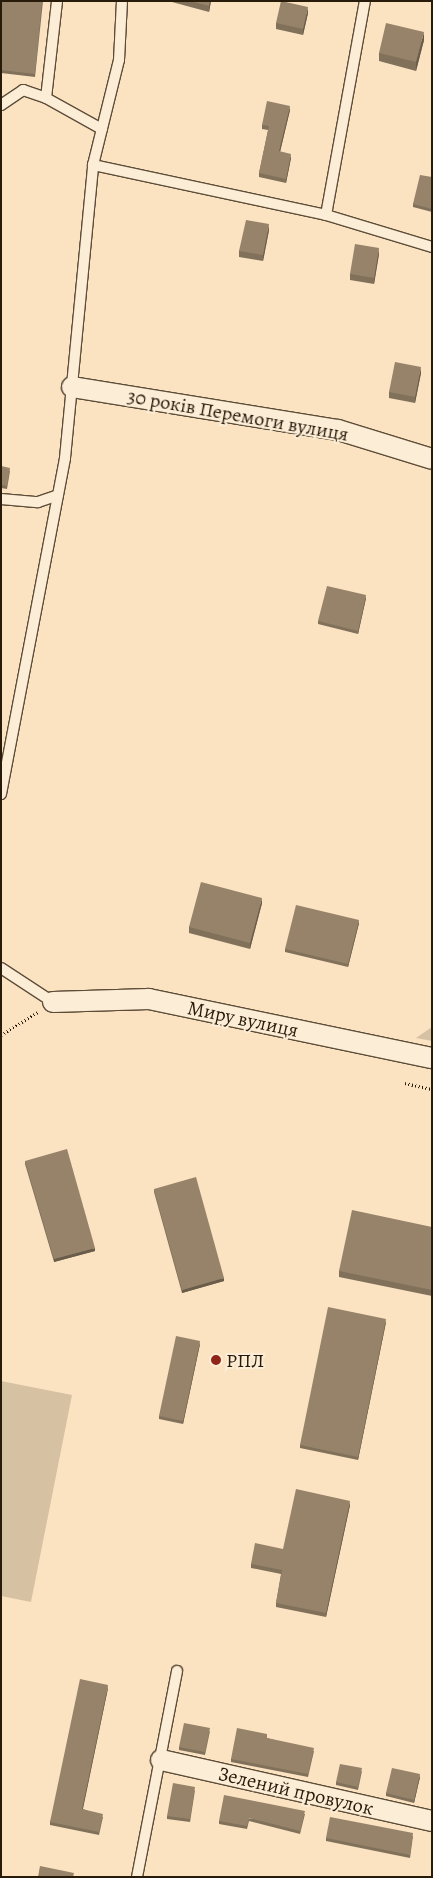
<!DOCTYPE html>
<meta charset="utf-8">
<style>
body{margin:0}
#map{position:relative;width:433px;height:1878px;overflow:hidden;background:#fbe3c2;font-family:Alegreya,serif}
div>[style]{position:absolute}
.green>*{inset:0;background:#d7c1a3}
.path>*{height:3px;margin-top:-1.5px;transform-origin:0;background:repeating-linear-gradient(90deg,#281b0a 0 1px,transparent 0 3.5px)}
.roads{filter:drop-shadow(1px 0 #5d4d38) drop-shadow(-1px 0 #5d4d38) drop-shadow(0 1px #5d4d38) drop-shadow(0 -1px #5d4d38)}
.service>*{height:10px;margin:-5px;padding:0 5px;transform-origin:5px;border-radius:5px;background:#fcedd7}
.minor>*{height:20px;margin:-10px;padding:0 10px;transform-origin:10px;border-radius:10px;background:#fcedd7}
.wall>*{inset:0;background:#81715b}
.shaded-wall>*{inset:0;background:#695c4a}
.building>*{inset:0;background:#96836a}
.dots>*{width:14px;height:14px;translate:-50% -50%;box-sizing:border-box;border:2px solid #fcedd7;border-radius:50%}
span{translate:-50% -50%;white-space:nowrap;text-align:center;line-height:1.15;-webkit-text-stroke:4px #fcedd7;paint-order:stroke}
.street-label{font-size:20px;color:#281b0a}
.poi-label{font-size:20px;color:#281b0a}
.left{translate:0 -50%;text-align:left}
.frame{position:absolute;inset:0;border:2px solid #281b0a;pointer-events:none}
</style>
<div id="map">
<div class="green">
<div style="clip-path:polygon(432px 1027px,432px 1041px,416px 1038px)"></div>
<div style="clip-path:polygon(1px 1381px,72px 1395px,31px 1602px,1px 1596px)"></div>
</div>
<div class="path">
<div style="left:1px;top:1035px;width:44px;rotate:-31.9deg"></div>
<div style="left:405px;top:1083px;width:28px;rotate:13deg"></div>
</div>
<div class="roads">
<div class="service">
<div style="left:46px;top:98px;width:98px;rotate:-83.5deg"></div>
<div style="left:1px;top:105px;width:27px;rotate:-34deg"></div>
<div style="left:23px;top:90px;width:24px;rotate:19deg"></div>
<div style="left:46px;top:98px;width:64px;rotate:29deg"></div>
<div style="left:93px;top:165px;width:238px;rotate:12.1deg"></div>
<div style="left:326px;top:215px;width:218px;rotate:-79.7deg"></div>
<div style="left:326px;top:215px;width:111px;rotate:16.8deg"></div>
<div style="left:1px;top:499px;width:37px;rotate:5deg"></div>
<div style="left:38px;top:502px;width:21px;rotate:-19deg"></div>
<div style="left:1px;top:794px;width:342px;rotate:-79.2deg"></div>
<div style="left:65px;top:458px;width:294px;rotate:-84.5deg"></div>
<div style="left:93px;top:165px;width:108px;rotate:-76.1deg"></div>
<div style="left:119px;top:60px;width:59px;rotate:-87.1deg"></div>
<div style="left:1px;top:968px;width:62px;rotate:33.2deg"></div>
<div style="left:137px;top:1877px;width:210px;rotate:-79deg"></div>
</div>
<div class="minor">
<div style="left:72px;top:387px;width:269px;rotate:9.2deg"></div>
<div style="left:338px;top:430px;width:98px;rotate:17.1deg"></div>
<div style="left:53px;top:1002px;width:96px;rotate:-1.8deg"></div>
<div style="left:149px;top:999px;width:289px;rotate:11.8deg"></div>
<div style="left:161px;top:1760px;width:278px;rotate:12.7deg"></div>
</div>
</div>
<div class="wall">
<div style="clip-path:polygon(1px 1px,43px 1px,35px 77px,1px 73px)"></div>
<div style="clip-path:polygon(172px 1px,211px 1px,209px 12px,172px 2px)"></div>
<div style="clip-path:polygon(308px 13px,303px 35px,276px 29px,276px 23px)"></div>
<div style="clip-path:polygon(424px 40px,416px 71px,379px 61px,379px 53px)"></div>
<div style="clip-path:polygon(290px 110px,280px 152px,291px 158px,286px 183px,259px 177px,259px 173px,268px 130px,262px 129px,262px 125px)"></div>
<div style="clip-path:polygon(432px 177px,432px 212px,413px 207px,413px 204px)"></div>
<div style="clip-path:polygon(269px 230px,263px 261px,239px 257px,239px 251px)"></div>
<div style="clip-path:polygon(379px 254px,374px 284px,350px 280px,350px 274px)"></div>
<div style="clip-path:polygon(421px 373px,415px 403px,389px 398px,389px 392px)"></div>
<div style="clip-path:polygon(1px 466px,10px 471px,7px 489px,1px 488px)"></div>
<div style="clip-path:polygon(366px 598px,358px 634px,318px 624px,318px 621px)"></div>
<div style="clip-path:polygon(262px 903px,250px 949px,189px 933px,189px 927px)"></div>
<div style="clip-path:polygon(359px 923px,348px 967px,285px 952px,285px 949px)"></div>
<div style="clip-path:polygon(25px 1161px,95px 1251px,54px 1262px,25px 1164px)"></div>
<div style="clip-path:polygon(154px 1189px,224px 1281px,182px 1293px,154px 1192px)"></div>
<div style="clip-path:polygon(432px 1227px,432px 1296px,339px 1277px,339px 1271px)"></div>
<div style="clip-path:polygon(386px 1322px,358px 1460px,300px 1448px,300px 1445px)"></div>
<div style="clip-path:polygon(200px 1344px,183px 1424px,159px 1419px,159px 1416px)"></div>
<div style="clip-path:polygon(350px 1505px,326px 1617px,276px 1607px,276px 1603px,281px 1574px,251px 1568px,251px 1564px,283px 1549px)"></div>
<div style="clip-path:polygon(108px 1688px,83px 1809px,103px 1817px,99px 1835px,50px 1825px,50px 1822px)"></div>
<div style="clip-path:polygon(210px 1731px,205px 1755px,179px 1750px,179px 1747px)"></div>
<div style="clip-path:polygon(267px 1738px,314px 1751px,308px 1777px,231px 1762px,231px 1759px)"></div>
<div style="clip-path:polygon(362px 1771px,358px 1790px,336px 1785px,336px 1782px)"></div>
<div style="clip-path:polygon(420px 1777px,414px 1803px,386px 1796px,386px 1793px)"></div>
<div style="clip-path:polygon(195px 1790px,190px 1822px,167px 1819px,167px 1816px)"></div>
<div style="clip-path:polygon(305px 1814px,300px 1834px,249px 1821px,247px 1829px,219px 1824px,219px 1821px)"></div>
<div style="clip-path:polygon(413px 1836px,410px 1858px,326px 1841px,326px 1838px)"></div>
</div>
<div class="shaded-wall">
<div style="clip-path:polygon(210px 1px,211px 1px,209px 12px,209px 6px)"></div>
<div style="clip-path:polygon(308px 7px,308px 13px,303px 35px,303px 29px)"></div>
<div style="clip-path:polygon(424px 32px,424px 40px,416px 71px,416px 62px)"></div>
<div style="clip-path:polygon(290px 106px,290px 110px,279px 156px,279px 151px)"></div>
<div style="clip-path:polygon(291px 154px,291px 158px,286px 183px,286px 179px)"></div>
<div style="clip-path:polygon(269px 224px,269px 230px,263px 261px,263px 255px)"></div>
<div style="clip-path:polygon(379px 248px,379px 254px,374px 284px,374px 278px)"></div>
<div style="clip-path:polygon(421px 367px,421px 373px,415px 403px,415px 397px)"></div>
<div style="clip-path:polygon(366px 595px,366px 598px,358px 634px,358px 631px)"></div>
<div style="clip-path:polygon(262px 898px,262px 903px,250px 949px,250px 943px)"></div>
<div style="clip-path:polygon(359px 920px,359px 923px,348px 967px,348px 964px)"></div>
<div style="clip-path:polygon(95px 1248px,95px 1251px,54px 1262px,54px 1259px)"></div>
<div style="clip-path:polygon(224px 1278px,224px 1281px,182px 1293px,182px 1290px)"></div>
<div style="clip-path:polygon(386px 1319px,386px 1322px,358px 1460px,358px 1457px)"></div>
<div style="clip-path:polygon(200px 1341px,200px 1344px,183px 1424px,183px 1421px)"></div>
<div style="clip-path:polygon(350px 1501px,350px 1505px,326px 1617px,326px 1613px)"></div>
<div style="clip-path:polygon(108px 1685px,108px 1688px,82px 1812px,82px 1809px)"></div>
<div style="clip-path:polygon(420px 1774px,420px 1777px,414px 1803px,414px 1800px)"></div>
</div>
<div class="building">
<div style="clip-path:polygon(1px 1px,42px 1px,35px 74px,1px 70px)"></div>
<div style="clip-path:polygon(190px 1px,210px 1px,209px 6px)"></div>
<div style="clip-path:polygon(281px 1px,308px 7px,303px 29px,276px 23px)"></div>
<div style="clip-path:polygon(386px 23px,424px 32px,416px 62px,379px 53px)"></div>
<div style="clip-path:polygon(267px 101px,290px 106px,279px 151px,291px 154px,286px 179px,259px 173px,269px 126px,262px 125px)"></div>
<div style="clip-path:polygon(420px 175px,432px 177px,432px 209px,413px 204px)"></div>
<div style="clip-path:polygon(246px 220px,269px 224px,263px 255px,239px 251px)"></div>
<div style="clip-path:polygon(355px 244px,379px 248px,374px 278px,350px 274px)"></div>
<div style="clip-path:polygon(395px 362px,421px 367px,415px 397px,389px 392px)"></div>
<div style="clip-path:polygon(1px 466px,10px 468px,7px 486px,1px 485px)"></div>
<div style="clip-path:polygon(327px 586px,366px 595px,358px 631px,318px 621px)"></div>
<div style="clip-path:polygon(201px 882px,262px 898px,250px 943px,189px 927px)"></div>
<div style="clip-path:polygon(296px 905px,359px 920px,348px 964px,285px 949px)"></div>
<div style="clip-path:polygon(67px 1149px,95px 1248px,54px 1259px,25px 1161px)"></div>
<div style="clip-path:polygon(196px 1177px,224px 1278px,182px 1290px,154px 1189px)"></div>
<div style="clip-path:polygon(352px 1210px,432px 1227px,432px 1290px,339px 1271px)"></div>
<div style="clip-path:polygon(328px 1307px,386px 1319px,358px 1457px,300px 1445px)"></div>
<div style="clip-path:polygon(176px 1336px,200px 1341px,183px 1421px,159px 1416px)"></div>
<div style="clip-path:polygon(296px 1489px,350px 1501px,326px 1613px,276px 1603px,282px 1570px,251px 1564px,255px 1543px,283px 1549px)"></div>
<div style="clip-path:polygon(80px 1679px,108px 1685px,82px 1809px,103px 1814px,99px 1832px,50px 1822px)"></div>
<div style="clip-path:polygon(184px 1723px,210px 1728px,205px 1752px,179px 1747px)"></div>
<div style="clip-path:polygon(237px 1728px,267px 1734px,267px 1738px,314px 1748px,308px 1774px,231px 1759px)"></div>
<div style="clip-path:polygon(340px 1764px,362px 1768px,358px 1787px,336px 1782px)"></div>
<div style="clip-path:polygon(392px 1768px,420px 1774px,414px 1800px,386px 1793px)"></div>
<div style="clip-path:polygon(173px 1783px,195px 1787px,190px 1819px,167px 1816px)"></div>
<div style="clip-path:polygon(224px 1795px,305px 1811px,300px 1831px,249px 1818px,247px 1826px,219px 1821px)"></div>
<div style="clip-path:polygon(330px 1817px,413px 1833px,410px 1855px,326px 1838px)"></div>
<div style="clip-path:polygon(40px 1866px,74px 1873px,73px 1877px,38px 1877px)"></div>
</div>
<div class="dots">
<div style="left:216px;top:1360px;background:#8f2418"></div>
</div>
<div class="street-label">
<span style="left:238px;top:415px;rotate:10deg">30 років Перемоги вулиця</span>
<span style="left:243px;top:1019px;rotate:12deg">Миру вулиця</span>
<span style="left:296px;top:1791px;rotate:13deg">Зелений провулок</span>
</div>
<div class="poi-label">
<span class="left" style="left:226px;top:1360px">РПЛ</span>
</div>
<div class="frame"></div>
</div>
